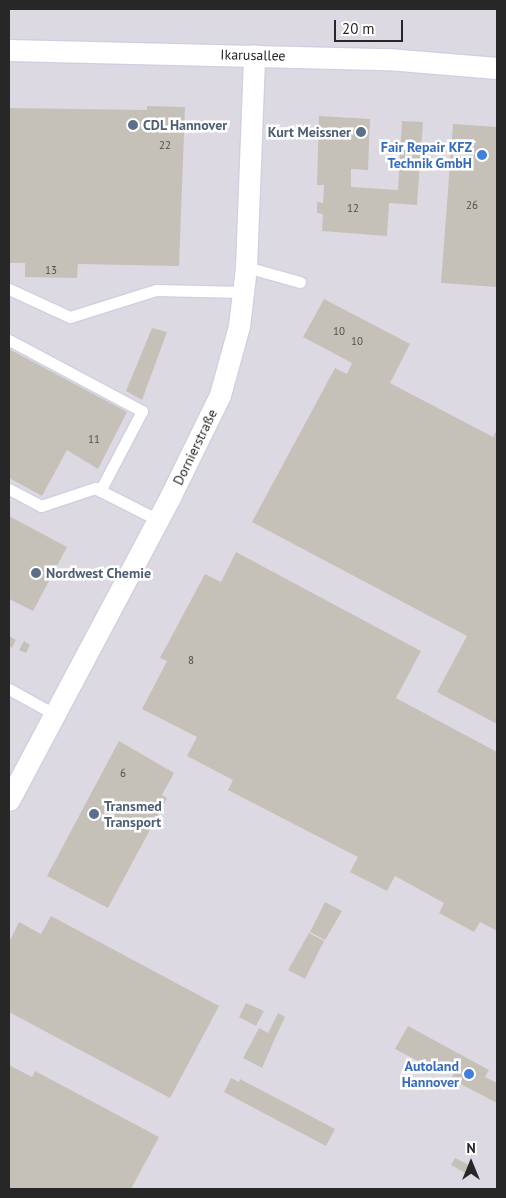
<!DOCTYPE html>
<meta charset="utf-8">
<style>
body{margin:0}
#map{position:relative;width:506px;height:1198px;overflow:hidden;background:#eae4d8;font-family:"PT Sans",sans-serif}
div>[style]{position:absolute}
.industrial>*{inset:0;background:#ddd9e2}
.building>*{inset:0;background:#c5c1b8}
.roads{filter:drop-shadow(1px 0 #ced0e1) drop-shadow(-1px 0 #ced0e1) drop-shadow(0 1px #ced0e1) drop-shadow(0 -1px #ced0e1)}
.service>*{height:11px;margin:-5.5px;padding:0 5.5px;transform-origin:5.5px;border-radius:5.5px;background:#fff}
.minor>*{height:21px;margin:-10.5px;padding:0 10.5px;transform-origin:10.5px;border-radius:10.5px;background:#fff}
.dots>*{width:14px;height:14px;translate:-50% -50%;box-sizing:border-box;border:2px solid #fff;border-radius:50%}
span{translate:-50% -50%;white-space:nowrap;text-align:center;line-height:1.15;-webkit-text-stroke:5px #fff;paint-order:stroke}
.number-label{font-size:11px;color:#4e4e4b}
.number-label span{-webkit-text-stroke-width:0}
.street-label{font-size:14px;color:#272727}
.service-label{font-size:14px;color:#4e5e75;font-weight:700}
.left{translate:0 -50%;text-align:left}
.right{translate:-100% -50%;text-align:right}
.shop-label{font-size:14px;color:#366cbe;font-weight:700}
.frame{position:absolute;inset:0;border:10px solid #272727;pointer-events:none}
.north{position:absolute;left:446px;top:1138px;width:50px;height:50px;-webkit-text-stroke:4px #fff;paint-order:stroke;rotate:0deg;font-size:14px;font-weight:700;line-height:20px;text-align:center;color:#272727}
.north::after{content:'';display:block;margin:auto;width:18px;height:22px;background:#272727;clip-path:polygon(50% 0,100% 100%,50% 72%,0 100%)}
.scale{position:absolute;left:334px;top:20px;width:69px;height:22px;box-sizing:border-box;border:2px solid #272727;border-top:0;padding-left:6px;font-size:15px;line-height:18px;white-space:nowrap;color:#272727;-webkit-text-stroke:4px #fff;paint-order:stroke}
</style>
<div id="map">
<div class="industrial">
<div style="clip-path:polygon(9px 9px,497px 9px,497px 1189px,9px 1189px)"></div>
</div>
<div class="building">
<div style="clip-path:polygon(147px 106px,185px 107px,179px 266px,78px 264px,77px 278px,25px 277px,25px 263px,9px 263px,9px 108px,147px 110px)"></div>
<div style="clip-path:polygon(319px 116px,370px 119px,368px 170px,351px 169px,351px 187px,398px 190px,402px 121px,423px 122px,417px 205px,389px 203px,387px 236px,322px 231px,323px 214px,317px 213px,317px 202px,323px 203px,324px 185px,317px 185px)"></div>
<div style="clip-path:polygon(453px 124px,497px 127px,497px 287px,441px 283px)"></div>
<div style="clip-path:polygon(324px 299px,410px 344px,390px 383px,493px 437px,497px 429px,497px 724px,437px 692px,467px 636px,252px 522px,335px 368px,347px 374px,352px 363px,303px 337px)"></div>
<div style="clip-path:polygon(152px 328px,167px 332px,142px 400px,126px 391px)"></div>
<div style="clip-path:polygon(9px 349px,127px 412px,98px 469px,67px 450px,42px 496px,9px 478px)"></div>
<div style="clip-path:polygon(9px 516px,67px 547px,33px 611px,9px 599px)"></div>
<div style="clip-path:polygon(236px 552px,421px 651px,396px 698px,497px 752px,497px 931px,480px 922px,474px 932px,439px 913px,444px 903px,395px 876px,387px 891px,350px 872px,358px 857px,228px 790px,233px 780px,187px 756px,197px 737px,142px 709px,167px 661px,160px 658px,205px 574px,221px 582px)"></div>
<div style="clip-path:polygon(9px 636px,16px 640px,12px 648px,9px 646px)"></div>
<div style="clip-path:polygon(24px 641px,30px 645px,26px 653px,19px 650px)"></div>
<div style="clip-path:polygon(119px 741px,174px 773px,162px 795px,167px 798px,108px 908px,47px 876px)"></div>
<div style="clip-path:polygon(325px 902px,342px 911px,325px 940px,310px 932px)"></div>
<div style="clip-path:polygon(51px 916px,219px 1006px,170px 1098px,9px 1012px,9px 942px,19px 922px,41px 934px)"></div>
<div style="clip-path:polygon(309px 933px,324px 941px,305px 979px,288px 970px)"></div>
<div style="clip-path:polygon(246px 1003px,264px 1011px,256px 1026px,239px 1017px)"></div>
<div style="clip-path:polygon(278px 1013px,285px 1017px,276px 1036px,270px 1034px,276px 1036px,262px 1068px,243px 1058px,259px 1028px,268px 1033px)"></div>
<div style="clip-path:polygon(408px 1026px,489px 1070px,485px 1077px,497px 1083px,497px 1103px,451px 1079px,456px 1070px,440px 1062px,445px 1066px,441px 1073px,395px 1049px)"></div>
<div style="clip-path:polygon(9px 1065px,32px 1077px,35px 1071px,159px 1137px,131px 1189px,9px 1189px)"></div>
<div style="clip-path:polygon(231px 1078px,239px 1082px,240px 1079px,335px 1129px,326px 1146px,224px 1092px)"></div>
<div style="clip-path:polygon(455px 1158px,473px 1167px,469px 1175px,451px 1165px)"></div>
</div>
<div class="roads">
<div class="service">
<div style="left:246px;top:267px;width:56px;rotate:15.5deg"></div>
<div style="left:9px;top:289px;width:67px;rotate:24.7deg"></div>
<div style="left:70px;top:317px;width:90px;rotate:-17.4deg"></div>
<div style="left:156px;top:290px;width:87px;rotate:1.3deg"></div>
<div style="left:9px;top:340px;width:151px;rotate:28.1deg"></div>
<div style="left:142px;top:411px;width:90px;rotate:117.7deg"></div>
<div style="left:9px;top:489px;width:36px;rotate:28deg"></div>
<div style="left:41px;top:506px;width:57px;rotate:-18.4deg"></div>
<div style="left:95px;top:488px;width:68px;rotate:26.9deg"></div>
<div style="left:9px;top:689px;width:51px;rotate:29.1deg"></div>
</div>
<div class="minor">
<div style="left:9px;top:50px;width:379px;rotate:1.4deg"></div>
<div style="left:388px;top:59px;width:109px;rotate:4.7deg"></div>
<div style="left:9px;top:800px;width:345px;rotate:-62deg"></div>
<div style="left:171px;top:495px;width:111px;rotate:-63.9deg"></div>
<div style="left:220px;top:395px;width:72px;rotate:-74.6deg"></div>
<div style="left:239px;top:326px;width:59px;rotate:-83.2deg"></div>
<div style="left:246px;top:267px;width:212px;rotate:-87.8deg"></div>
</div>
</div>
<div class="dots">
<div style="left:133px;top:125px;background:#5c6f8a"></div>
<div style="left:361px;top:132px;background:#5c6f8a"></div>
<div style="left:482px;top:155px;background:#3f7fe0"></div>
<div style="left:36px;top:573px;background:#5c6f8a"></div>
<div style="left:94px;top:814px;background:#5c6f8a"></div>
<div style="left:469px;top:1074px;background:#3f7fe0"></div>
</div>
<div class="number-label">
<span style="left:165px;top:145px">22</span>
<span style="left:472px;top:205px">26</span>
<span style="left:353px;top:208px">12</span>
<span style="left:51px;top:270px">13</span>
<span style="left:339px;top:331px">10</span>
<span style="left:357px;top:341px">10</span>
<span style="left:94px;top:439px">11</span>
<span style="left:191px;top:660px">8</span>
<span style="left:123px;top:773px">6</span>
</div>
<div class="street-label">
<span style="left:253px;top:55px;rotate:1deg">Ikarusallee</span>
<span style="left:195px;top:447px;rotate:-64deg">Dornierstraße</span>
</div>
<div class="service-label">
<span class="left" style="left:143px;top:125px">CDL Hannover</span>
<span class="right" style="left:351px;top:132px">Kurt Meissner</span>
<span class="left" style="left:46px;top:573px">Nordwest Chemie</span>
<span class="left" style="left:104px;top:814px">Transmed<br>Transport</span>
</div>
<div class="shop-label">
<span class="right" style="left:472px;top:155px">Fair Repair KFZ<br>Technik GmbH</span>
<span class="right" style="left:459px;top:1074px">Autoland<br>Hannover</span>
</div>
<div class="frame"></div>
<div class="north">N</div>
<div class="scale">20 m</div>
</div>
